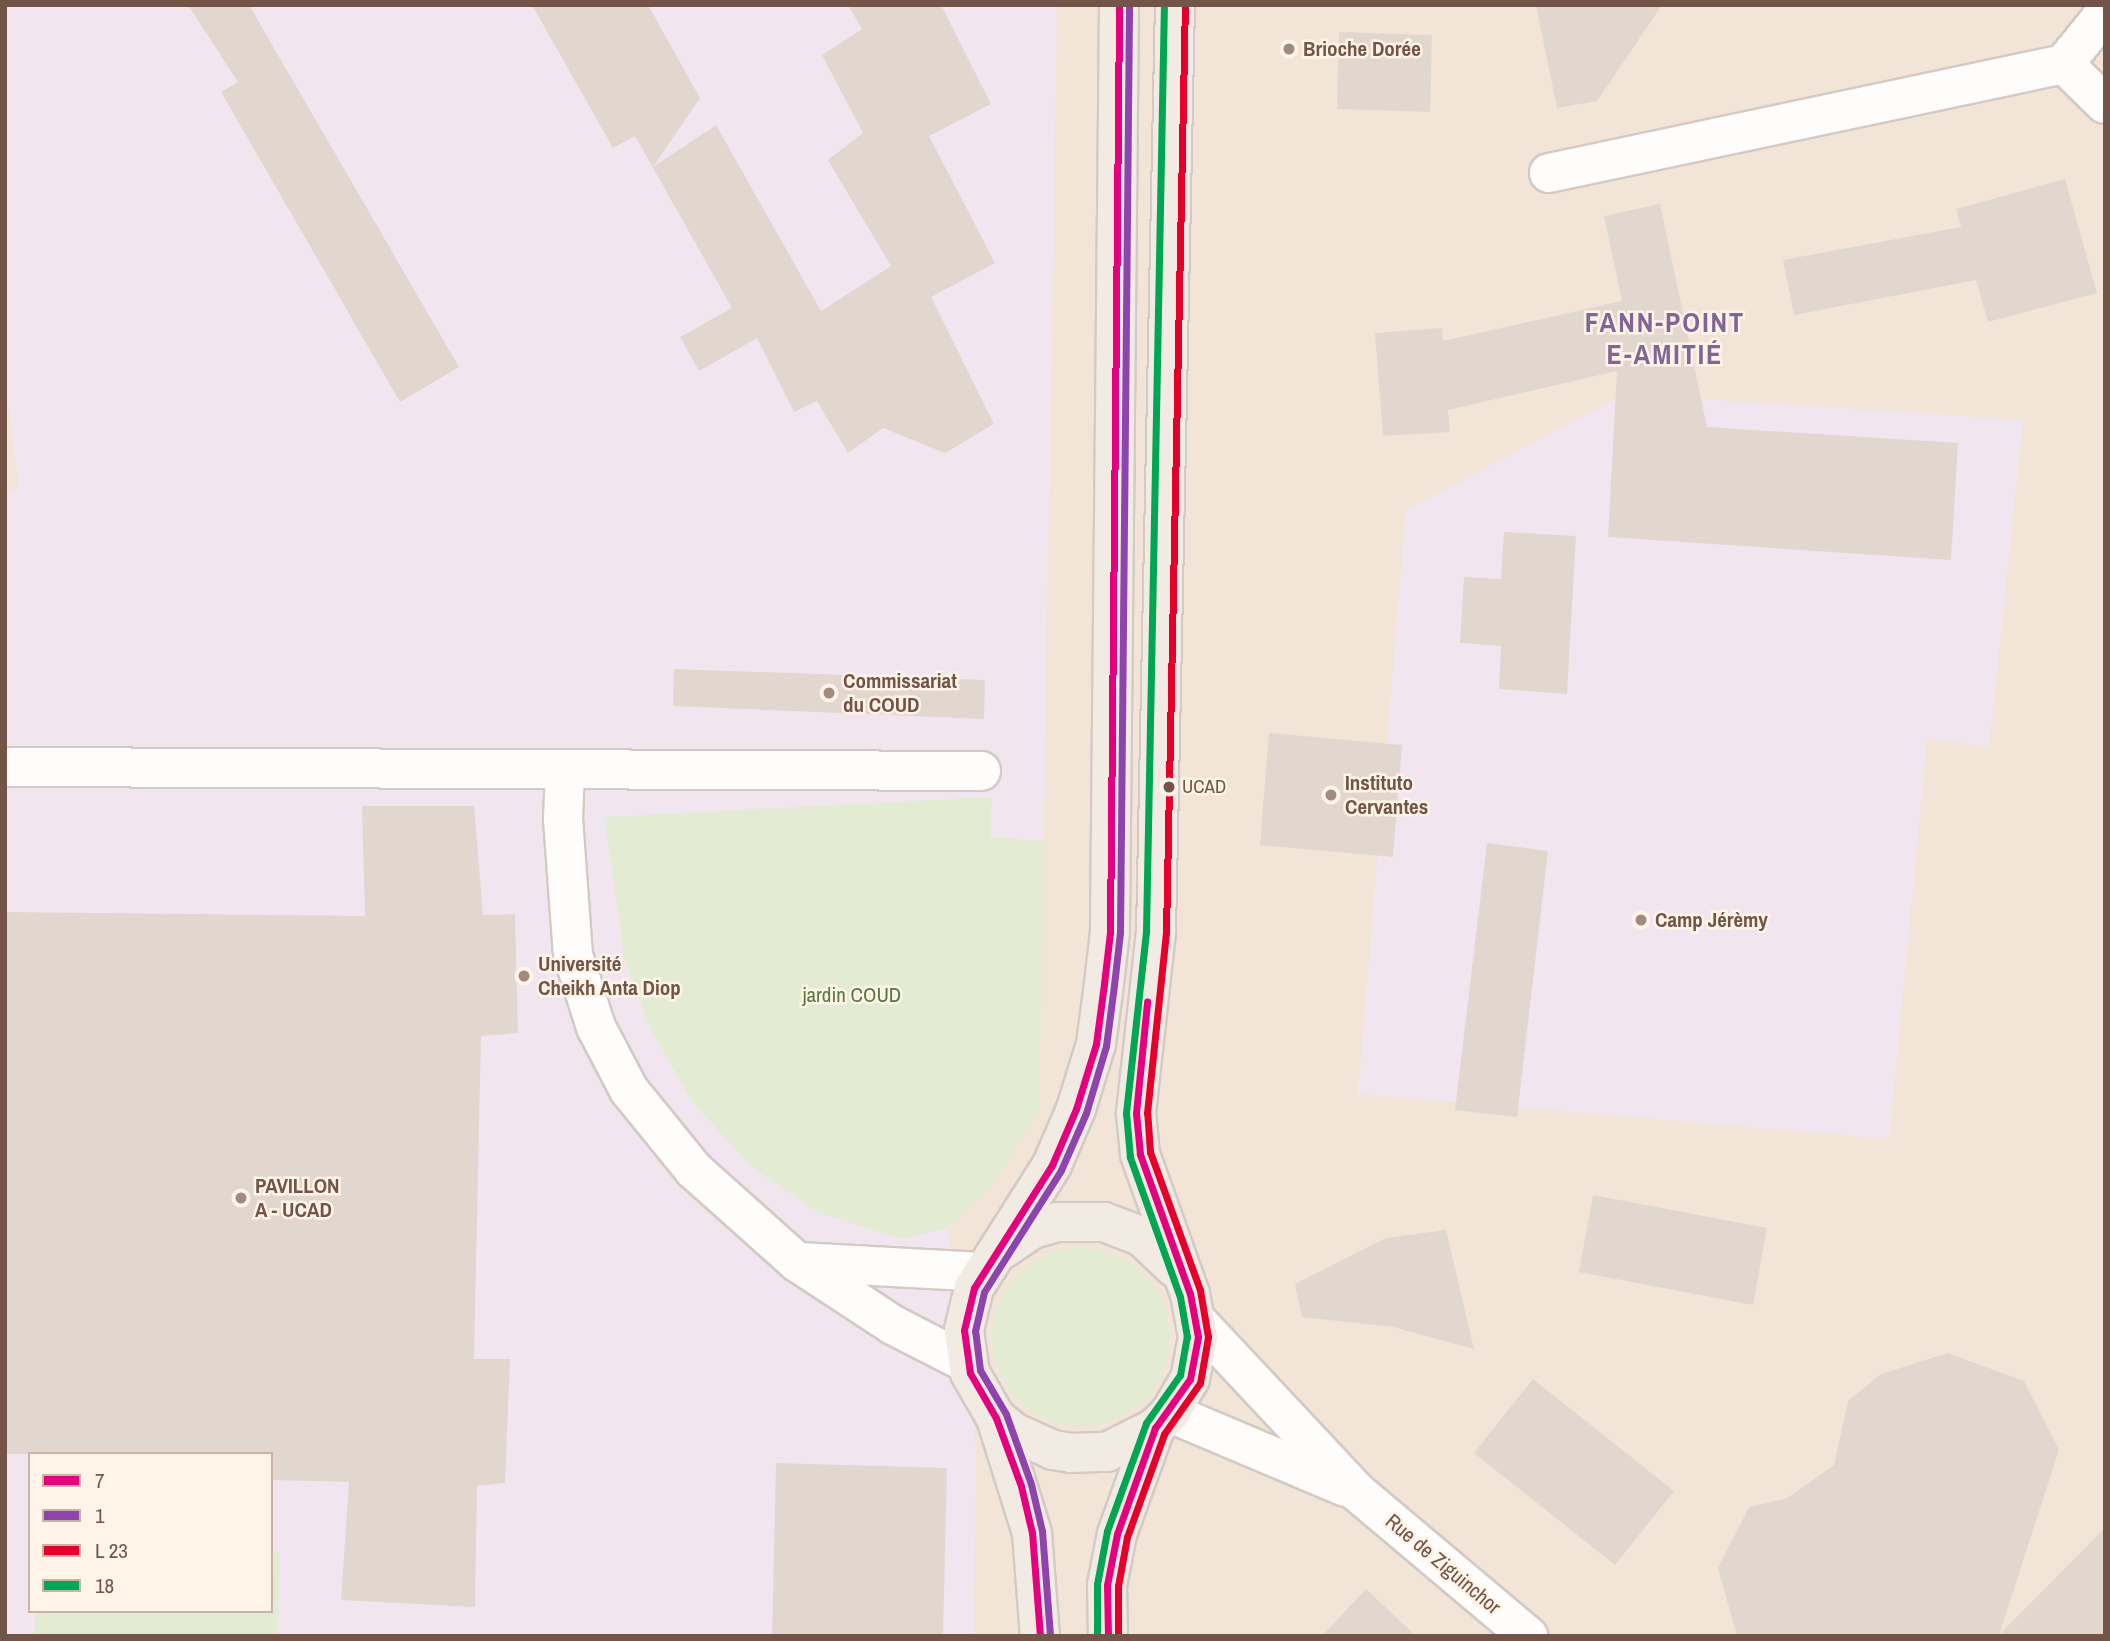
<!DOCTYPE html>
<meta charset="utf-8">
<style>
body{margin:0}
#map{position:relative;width:2110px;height:1641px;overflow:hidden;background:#f6efe7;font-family:"Archivo Narrow",sans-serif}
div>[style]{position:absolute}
.residential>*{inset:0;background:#f2e4d7}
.education>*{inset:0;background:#f1e6f0}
.green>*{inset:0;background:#e3ecd2}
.round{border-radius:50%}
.building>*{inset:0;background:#e2d7cf}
.roads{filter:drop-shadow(2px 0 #d4cac5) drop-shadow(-2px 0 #d4cac5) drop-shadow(0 2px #d4cac5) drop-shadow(0 -2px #d4cac5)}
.minor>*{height:38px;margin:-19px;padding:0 19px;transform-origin:19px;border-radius:19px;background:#fefdfb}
.primary>*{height:38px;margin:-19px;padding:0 19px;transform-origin:19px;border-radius:19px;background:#f1ebe4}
.bus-1>*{height:7px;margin:-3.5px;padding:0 3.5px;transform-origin:3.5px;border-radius:3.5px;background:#e5007d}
.bus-2>*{height:7px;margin:-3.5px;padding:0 3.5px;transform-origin:3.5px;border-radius:3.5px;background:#8e44ad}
.bus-3>*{height:7px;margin:-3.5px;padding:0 3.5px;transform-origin:3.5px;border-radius:3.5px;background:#e4002b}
.bus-4>*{height:7px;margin:-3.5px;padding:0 3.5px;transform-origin:3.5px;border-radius:3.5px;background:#00a651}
.dots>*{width:19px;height:19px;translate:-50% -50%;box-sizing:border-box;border:4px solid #fff4e7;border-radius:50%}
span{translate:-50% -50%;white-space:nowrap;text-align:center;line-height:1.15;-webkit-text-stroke:5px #fff4e7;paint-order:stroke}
.bus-label{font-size:19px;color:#735448}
.left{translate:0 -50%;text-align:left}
.poi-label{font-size:21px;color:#735448;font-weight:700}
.park-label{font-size:21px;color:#557841}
.street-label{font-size:21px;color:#735448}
.district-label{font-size:28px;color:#826496;font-weight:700;letter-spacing:2px}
.frame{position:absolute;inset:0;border:7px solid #735448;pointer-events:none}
.legend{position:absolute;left:28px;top:1452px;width:245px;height:161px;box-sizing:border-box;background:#fff4e7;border:2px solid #c7b4a7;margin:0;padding:9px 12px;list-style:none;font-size:21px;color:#735448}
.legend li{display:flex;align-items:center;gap:14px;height:35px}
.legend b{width:35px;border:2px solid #c7b4a7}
</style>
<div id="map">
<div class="residential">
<div style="clip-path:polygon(evenodd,5px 5px,2105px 5px,2105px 1636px,5px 1636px,5px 5px,30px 1454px,271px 1454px,271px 1611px,30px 1611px,30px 1454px)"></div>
</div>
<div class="education">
<div style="clip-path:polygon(evenodd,5px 5px,1057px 5px,1039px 1111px,995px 1182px,948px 1229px,976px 1451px,974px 1636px,5px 1636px,5px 490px,19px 489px,5px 380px,5px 5px,30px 1454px,271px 1454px,271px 1611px,30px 1611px,30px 1454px)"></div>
<div style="clip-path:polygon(1625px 394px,2023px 420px,1989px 747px,1927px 738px,1889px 1139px,1358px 1094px,1406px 510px)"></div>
</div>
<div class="green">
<div style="clip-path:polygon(992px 797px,990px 837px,1045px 841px,1039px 1111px,995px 1182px,948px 1228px,902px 1239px,819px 1213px,753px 1168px,692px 1102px,650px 1028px,625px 961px,604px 817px)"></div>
<div class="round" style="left:992px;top:1248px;width:178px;height:178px"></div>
<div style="clip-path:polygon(271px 1552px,280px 1552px,278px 1636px,35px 1636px,35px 1611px,271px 1611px)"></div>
</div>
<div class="building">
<div style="clip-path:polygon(188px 5px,249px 5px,459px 367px,400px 402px,221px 92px,238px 82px)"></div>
<div style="clip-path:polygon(532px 5px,648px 5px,700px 98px,653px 167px,716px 125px,821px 311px,891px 266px,828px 160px,863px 133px,822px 55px,862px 29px,848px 5px,941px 5px,991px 104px,929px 136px,995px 263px,931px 297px,994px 424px,945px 453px,883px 428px,848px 453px,817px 401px,794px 412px,757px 338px,699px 371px,680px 337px,732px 308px,635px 136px,613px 148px)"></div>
<div style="clip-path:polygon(1536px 5px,1662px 5px,1597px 101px,1557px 108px)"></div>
<div style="clip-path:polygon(1339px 32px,1432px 35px,1430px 112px,1337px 109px)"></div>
<div style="clip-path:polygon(2065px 179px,2097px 293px,1988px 322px,1976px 280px,1794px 315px,1783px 260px,1961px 227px,1956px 209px)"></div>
<div style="clip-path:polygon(1660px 204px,1707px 427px,1958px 443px,1951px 560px,1608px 537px,1617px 371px,1448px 410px,1450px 432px,1383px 436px,1375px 333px,1442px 328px,1443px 341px,1622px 301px,1604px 216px)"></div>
<div style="clip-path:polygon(1504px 532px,1576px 536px,1567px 694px,1499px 689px,1501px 646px,1460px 643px,1464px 577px,1501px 579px)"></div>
<div style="clip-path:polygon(674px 669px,985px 680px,984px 719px,673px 706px)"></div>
<div style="clip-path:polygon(1269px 733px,1402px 745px,1393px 857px,1260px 845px)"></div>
<div style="clip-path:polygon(362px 806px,474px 806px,483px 915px,515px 914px,518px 1033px,481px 1036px,474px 1359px,510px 1359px,505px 1483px,477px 1486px,475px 1607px,341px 1600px,349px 1482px,271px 1480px,271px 1454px,5px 1454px,5px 912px,365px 916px)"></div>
<div style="clip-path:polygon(1487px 843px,1548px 851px,1517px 1117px,1455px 1110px)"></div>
<div style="clip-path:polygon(1593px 1195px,1767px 1228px,1753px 1305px,1579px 1272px)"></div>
<div style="clip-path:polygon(1446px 1230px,1474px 1349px,1393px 1327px,1302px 1317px,1295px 1284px,1386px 1238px)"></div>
<div style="clip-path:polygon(1948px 1353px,2024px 1381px,2059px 1450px,1999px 1635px,2105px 1528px,2105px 1636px,1737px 1636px,1718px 1568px,1749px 1507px,1787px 1498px,1834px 1465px,1848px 1401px,1881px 1374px)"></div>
<div style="clip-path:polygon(1533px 1379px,1674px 1491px,1615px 1565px,1474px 1453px)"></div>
<div style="clip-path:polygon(776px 1463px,947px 1468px,943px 1636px,772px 1636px)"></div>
<div style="clip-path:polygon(1366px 1589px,1416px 1636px,1322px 1636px)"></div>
</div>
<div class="roads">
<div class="minor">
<div style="left:2064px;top:64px;width:65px;rotate:-51.2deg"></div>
<div style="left:1549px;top:173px;width:526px;rotate:-11.95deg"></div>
<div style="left:2064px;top:64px;width:57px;rotate:44.3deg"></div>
<div style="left:5px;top:767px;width:976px;rotate:0.23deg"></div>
<div style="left:565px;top:770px;width:49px;rotate:92.3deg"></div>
<div style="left:563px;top:819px;width:136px;rotate:85.8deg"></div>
<div style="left:573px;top:955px;width:76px;rotate:72.3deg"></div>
<div style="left:596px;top:1027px;width:71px;rotate:62.4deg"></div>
<div style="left:629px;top:1090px;width:103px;rotate:50.9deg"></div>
<div style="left:694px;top:1170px;width:138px;rotate:41.8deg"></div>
<div style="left:797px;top:1262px;width:115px;rotate:33.3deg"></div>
<div style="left:893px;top:1325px;width:83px;rotate:27.2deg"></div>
<div style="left:799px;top:1262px;width:183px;rotate:3.1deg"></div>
<div style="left:1197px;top:1321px;width:234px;rotate:46.9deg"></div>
<div style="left:1357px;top:1492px;width:224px;rotate:40.1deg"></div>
<div style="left:1170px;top:1413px;width:190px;rotate:22.9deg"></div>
</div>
<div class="primary">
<div style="left:1119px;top:5px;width:927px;rotate:90.56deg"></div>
<div style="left:1110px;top:932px;width:52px;rotate:96.6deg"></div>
<div style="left:1104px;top:984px;width:61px;rotate:97.6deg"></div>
<div style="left:1096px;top:1044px;width:68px;rotate:107.1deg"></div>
<div style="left:1076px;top:1109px;width:61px;rotate:113.2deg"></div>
<div style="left:1052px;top:1165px;width:146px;rotate:122.4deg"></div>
<div style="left:974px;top:1288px;width:43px;rotate:103.4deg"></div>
<div style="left:964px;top:1330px;width:43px;rotate:82.1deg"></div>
<div style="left:970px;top:1373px;width:52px;rotate:60deg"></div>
<div style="left:996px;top:1418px;width:22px;rotate:39deg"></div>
<div style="left:1013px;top:1432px;width:44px;rotate:24.2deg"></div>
<div style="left:1053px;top:1450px;width:18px;rotate:9deg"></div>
<div style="left:1071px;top:1453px;width:36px;rotate:-2deg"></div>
<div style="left:1107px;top:1452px;width:54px;rotate:-26.6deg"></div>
<div style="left:1155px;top:1428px;width:21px;rotate:-45deg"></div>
<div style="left:1170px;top:1413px;width:39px;rotate:-60deg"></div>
<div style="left:1190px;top:1379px;width:43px;rotate:-79.2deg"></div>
<div style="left:1198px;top:1337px;width:44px;rotate:-100.5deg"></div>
<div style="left:1190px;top:1294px;width:149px;rotate:-109.7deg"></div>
<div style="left:1140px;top:1154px;width:41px;rotate:-95.6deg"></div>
<div style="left:1136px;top:1113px;width:182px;rotate:-83.7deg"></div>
<div style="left:1156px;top:932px;width:927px;rotate:-88.83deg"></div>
<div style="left:1003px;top:1249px;width:36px;rotate:-34deg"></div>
<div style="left:1033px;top:1229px;width:25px;rotate:-16deg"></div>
<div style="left:1057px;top:1222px;width:47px"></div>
<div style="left:1104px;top:1222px;width:40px;rotate:21deg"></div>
<div style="left:1141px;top:1236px;width:47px;rotate:43.3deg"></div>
<div style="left:996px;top:1418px;width:121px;rotate:72.6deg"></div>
<div style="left:1032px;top:1533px;width:103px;rotate:85.6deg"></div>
<div style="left:1108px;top:1636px;width:51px;rotate:-91.1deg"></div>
<div style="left:1107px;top:1585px;width:52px;rotate:-78.9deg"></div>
<div style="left:1117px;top:1534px;width:113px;rotate:-70.3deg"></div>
</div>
</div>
<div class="bus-1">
<div style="left:1040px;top:1636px;width:103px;rotate:-94.4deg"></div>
<div style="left:1032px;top:1533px;width:48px;rotate:-103.2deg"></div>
<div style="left:1021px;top:1486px;width:72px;rotate:-110.2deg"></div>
<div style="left:996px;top:1418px;width:52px;rotate:-120deg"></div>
<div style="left:970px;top:1373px;width:43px;rotate:-97.9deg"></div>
<div style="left:964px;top:1330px;width:43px;rotate:-76.6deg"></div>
<div style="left:974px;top:1288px;width:146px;rotate:-57.6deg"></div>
<div style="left:1052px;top:1165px;width:61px;rotate:-66.8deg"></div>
<div style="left:1076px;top:1109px;width:68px;rotate:-72.9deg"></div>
<div style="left:1096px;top:1044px;width:61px;rotate:-82.4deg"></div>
<div style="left:1104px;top:984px;width:52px;rotate:-83.4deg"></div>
<div style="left:1110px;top:932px;width:927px;rotate:-89.44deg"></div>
<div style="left:1108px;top:1636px;width:51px;rotate:-91.1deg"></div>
<div style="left:1107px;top:1585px;width:52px;rotate:-78.9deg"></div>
<div style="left:1117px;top:1534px;width:113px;rotate:-70.3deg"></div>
<div style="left:1155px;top:1428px;width:60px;rotate:-54.5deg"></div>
<div style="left:1190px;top:1379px;width:43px;rotate:-79.2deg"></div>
<div style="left:1198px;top:1337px;width:44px;rotate:-100.5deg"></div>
<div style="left:1190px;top:1294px;width:149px;rotate:-109.7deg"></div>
<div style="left:1140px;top:1154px;width:41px;rotate:-95.6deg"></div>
<div style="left:1136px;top:1113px;width:112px;rotate:-84.3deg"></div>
</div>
<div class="bus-2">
<div style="left:1050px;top:1635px;width:104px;rotate:-94.4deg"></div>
<div style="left:1042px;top:1531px;width:48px;rotate:-103.2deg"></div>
<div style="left:1031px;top:1484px;width:74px;rotate:-109.7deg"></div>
<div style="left:1006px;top:1414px;width:51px;rotate:-120.6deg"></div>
<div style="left:980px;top:1370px;width:39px;rotate:-97deg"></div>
<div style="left:975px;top:1331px;width:40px;rotate:-77deg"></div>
<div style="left:984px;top:1292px;width:144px;rotate:-57.7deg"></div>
<div style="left:1061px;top:1170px;width:62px;rotate:-66.3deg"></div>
<div style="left:1086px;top:1113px;width:70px;rotate:-73.4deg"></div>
<div style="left:1106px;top:1046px;width:62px;rotate:-82.5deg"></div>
<div style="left:1114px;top:985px;width:53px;rotate:-83.5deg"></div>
<div style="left:1120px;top:932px;width:927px;rotate:-89.44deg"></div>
</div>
<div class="bus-3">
<div style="left:1118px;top:1636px;width:50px;rotate:-90deg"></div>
<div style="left:1118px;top:1586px;width:50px;rotate:-79.6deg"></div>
<div style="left:1127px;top:1537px;width:109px;rotate:-70.2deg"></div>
<div style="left:1164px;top:1434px;width:62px;rotate:-54.8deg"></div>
<div style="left:1200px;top:1383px;width:47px;rotate:-80.1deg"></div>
<div style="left:1208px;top:1337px;width:48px;rotate:-99.7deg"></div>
<div style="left:1200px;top:1290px;width:147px;rotate:-109.9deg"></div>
<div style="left:1150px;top:1152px;width:39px;rotate:-94deg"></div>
<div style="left:1147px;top:1113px;width:182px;rotate:-84deg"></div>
<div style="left:1166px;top:932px;width:927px;rotate:-88.83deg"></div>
</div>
<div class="bus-4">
<div style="left:1097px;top:1636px;width:52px;rotate:-90deg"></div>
<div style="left:1097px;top:1584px;width:54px;rotate:-79.3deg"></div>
<div style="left:1107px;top:1531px;width:115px;rotate:-70.1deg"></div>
<div style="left:1146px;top:1423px;width:59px;rotate:-54.7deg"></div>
<div style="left:1180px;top:1375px;width:39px;rotate:-80deg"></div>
<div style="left:1187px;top:1337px;width:41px;rotate:-99.9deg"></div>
<div style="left:1180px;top:1297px;width:149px;rotate:-109.7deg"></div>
<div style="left:1130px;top:1157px;width:44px;rotate:-95.2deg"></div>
<div style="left:1126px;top:1113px;width:183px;rotate:-83.7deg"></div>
<div style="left:1146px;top:931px;width:926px;rotate:-88.89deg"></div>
</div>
<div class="dots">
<div style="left:1289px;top:49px;background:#a18a80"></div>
<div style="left:829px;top:693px;background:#a18a80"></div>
<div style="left:1169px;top:787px;background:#735448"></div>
<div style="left:1331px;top:795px;background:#a18a80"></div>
<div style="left:1641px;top:920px;background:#a18a80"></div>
<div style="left:524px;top:976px;background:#a18a80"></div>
<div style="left:241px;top:1198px;background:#a18a80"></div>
</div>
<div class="bus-label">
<span class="left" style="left:1182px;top:787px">UCAD</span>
</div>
<div class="poi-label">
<span class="left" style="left:1303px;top:49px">Brioche Dorée</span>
<span class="left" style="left:843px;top:693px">Commissariat<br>du COUD</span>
<span class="left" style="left:1345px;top:795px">Instituto<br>Cervantes</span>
<span class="left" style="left:1655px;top:920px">Camp Jérèmy</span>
<span class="left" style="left:538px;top:976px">Université<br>Cheikh Anta Diop</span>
<span class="left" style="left:255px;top:1198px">PAVILLON<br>A - UCAD</span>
</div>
<div class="park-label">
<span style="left:852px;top:995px">jardin COUD</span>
</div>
<div class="street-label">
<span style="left:1443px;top:1564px;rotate:40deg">Rue de Ziguinchor</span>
</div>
<div class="district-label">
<span style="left:1665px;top:338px">FANN-POINT<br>E-AMITIÉ</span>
</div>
<div class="frame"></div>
<ul class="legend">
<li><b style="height:9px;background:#e5007d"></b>7</li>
<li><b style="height:9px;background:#8e44ad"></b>1</li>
<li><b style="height:9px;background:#e4002b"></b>L 23</li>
<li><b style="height:9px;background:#00a651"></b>18</li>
</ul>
</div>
